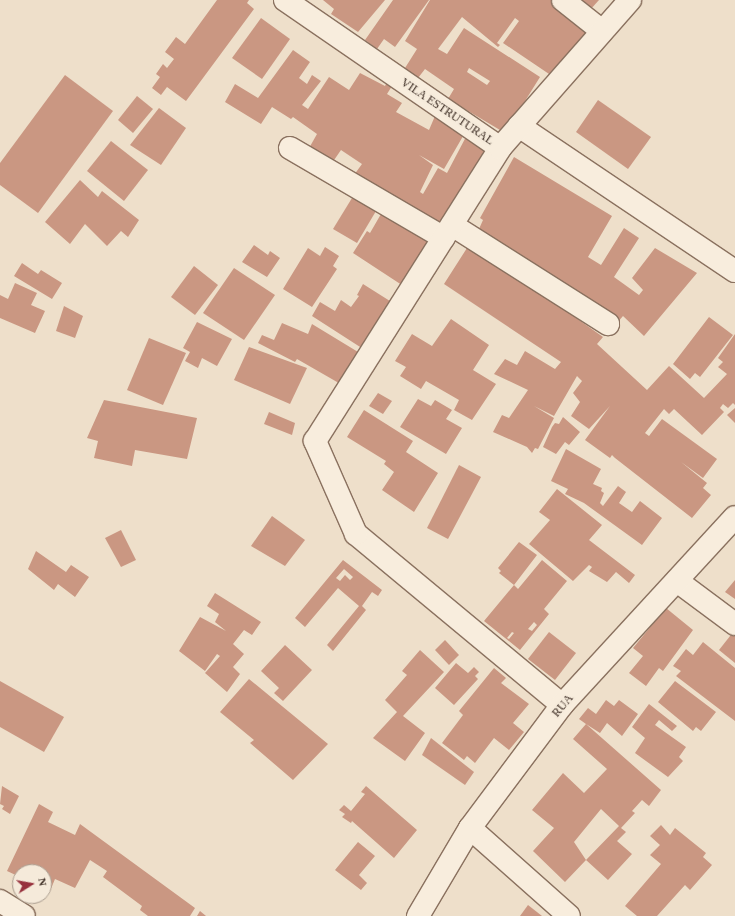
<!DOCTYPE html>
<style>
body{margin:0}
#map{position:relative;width:735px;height:916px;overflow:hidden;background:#eedfca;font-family:Georgia,serif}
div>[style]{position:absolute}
.building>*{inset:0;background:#ca9782}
.roads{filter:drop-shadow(1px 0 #8a715f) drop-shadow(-1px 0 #8a715f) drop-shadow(0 1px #8a715f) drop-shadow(0 -1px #8a715f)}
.street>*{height:22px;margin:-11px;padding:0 11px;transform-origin:11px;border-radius:11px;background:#f8eddd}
span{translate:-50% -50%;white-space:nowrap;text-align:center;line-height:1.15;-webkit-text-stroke:3px #f5eada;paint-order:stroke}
.street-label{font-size:12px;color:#3b2b22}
.north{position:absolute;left:12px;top:864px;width:40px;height:40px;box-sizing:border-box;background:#f5eada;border:1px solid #ab9e90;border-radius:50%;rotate:79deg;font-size:11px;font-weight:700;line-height:16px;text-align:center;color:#3b2b22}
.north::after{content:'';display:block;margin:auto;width:14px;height:18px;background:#97313d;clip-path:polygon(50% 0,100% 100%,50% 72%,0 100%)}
</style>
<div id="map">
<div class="building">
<div style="clip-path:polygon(217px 0,249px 0,247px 3px,254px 9px,186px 101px,167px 87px,161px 95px,152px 88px,160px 77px,156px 74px,163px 64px,167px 68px,174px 59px,165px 52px,176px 37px,185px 44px)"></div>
<div style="clip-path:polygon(323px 0,385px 0,358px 32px,331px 14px,334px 9px)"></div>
<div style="clip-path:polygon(393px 0,429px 0,395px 47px,384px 39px,377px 49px,365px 40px)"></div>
<div style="clip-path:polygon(evenodd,430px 0,551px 0,588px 32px,552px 76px,503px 43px,519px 21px,515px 18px,497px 43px,500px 45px,498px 47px,462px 17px,438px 49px,447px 54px,464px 28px,540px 77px,505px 133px,448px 99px,454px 89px,425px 69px,418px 78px,405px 68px,417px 49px,405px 41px,430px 0,469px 68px,490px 81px,487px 85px,467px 72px,469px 68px)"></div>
<div style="clip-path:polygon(579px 0,599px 0,590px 10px)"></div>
<div style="clip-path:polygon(261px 18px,290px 39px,262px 79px,232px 58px)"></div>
<div style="clip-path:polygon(293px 50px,310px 62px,299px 78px,307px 84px,312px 75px,321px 81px,302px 105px,308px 109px,329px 77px,349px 90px,360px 73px,385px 86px,387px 82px,392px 86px,387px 94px,402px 103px,396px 112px,429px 130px,435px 116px,466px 131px,444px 169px,419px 155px,433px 165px,420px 192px,423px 194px,438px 168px,447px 173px,468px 133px,492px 147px,449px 227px,354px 175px,362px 164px,341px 150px,332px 163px,308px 150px,317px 134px,293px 117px,291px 119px,272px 107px,261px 124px,225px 102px,235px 84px,258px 98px)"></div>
<div style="clip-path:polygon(65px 75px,113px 111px,38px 213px,0 185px,0 163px)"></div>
<div style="clip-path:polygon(137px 96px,153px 109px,133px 133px,118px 120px)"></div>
<div style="clip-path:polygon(598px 100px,651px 137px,628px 169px,576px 132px)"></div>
<div style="clip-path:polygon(159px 108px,186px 128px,161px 165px,130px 145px)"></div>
<div style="clip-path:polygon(111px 141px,148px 170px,124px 201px,87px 171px)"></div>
<div style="clip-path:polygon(514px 157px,612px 216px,588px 257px,601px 265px,624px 228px,639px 238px,614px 277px,639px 295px,643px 290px,632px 278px,655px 248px,697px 273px,644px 336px,623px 316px,617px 323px,584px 295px,479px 229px,483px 220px,480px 218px)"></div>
<div style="clip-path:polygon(80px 180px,98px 197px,102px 191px,139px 220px,128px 237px,121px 231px,107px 246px,85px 224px,70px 244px,45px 222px)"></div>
<div style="clip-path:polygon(352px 198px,376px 211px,357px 243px,333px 229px)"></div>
<div style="clip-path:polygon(381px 214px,441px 243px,411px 291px,353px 253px,367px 231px,370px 233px)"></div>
<div style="clip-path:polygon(254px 245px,268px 255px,270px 251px,280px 258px,267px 277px,242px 262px)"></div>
<div style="clip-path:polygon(325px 247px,339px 256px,333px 266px,337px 269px,312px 307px,283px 289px,308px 248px,320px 256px)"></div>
<div style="clip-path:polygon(467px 248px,508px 274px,510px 271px,603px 337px,597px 344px,647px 390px,669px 366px,704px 398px,727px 374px,718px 367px,723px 362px,718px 358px,735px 334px,735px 405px,733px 403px,728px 408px,723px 404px,720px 408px,724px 412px,702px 435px,674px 409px,669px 414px,664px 409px,645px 433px,649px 436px,662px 419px,717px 459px,703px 478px,681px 462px,707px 483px,703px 488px,711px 495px,692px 518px,615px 458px,612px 455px,610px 458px,585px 440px,610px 406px,589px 429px,571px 416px,580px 402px,573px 393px,582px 381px,577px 376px,554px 416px,534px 406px,554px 418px,538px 449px,535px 448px,532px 453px,527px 447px,493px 432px,502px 415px,509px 418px,528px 390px,494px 374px,505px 359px,517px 365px,525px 351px,555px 369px,561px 362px,444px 284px)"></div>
<div style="clip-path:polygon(22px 263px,38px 274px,41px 270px,62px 283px,52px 299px,14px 276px)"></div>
<div style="clip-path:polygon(194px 266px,218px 285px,195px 315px,171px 297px)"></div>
<div style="clip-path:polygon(234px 268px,275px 295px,244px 340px,203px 313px)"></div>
<div style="clip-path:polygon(15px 283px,37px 293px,31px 305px,45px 311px,35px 333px,0 318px,0 295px,8px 299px)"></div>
<div style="clip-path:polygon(363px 284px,401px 308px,371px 354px,312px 316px,320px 302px,335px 311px,341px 300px,351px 307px,359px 296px,357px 295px)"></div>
<div style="clip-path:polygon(64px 306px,83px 316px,75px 338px,56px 331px)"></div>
<div style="clip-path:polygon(709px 317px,733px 335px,700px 377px,695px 373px,690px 379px,673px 364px)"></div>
<div style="clip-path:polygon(451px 319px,489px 345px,473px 370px,496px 384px,472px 420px,454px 410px,459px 400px,426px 381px,421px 389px,400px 376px,406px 367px,395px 361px,412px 334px,432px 346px)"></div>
<div style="clip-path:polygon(197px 322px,232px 339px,217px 366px,202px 358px,198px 368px,185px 361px,190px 352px,183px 348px)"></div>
<div style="clip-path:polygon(282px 323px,308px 334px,312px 324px,363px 355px,344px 386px,297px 359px,295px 362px,258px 343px,262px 335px,274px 340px)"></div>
<div style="clip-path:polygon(149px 338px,186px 353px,163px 405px,127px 390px)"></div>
<div style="clip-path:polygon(249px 347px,307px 368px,290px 404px,234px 380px)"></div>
<div style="clip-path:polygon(378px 393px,392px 401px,383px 414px,369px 406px)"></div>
<div style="clip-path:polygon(418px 399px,431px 406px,435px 400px,452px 410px,446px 419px,462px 428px,446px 454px,400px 427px)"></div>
<div style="clip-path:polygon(104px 400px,197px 418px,187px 459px,135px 450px,132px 466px,94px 458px,98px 441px,87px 438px)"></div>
<div style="clip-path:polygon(735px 408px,735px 423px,727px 415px)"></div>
<div style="clip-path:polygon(364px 410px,413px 441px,406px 452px,438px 473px,414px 512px,382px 490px,394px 472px,384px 464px,386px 461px,347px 437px)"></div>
<div style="clip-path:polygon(269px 412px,295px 423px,292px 435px,264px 424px)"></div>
<div style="clip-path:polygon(563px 417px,580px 432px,569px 445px,565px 442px,556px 454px,543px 447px,552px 427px,555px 423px,559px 424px)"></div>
<div style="clip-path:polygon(566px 449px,601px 469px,593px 484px,602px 488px,601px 491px,604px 493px,600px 503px,603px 506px,618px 486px,626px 492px,619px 503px,632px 512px,640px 501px,662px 518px,642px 545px,584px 503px,565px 494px,568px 489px,551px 481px)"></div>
<div style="clip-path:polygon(459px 465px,481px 477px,448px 539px,427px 528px)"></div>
<div style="clip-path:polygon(557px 489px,602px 525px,589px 540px,635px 575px,629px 583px,616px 572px,607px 582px,589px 571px,592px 567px,589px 565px,573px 581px,529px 544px,550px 520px,539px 512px)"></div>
<div style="clip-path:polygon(272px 516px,305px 540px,285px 566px,251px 546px)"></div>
<div style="clip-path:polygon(121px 530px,136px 560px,121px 567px,105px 538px)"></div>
<div style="clip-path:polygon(519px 542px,537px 555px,514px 585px,499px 573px,501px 571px,498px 568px)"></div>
<div style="clip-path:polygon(36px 551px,66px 572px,71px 565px,89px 577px,75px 597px,58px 584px,54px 590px,28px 569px)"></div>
<div style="clip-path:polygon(evenodd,343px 560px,382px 590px,378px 596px,372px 592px,362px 606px,366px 610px,333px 651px,327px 645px,359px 606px,338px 588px,305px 627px,295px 618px,343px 560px,344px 569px,353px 577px,350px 580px,345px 575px,340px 581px,336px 578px,344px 569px)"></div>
<div style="clip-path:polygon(evenodd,542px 560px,567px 581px,544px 609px,549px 614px,520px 650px,484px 621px,514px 585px,518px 589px,542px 560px,534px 622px,537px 625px,532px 631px,528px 629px,534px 622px,542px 560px,512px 632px,514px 633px,509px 639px,507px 638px,512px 632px)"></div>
<div style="clip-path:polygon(735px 580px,735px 599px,725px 592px)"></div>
<div style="clip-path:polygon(215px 593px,261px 622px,252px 635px,244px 630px,233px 644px,244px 654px,233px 667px,240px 674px,227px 692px,205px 673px,220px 656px,217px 654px,205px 671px,179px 651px,200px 617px,226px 631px,215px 622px,219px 614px,207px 606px)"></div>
<div style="clip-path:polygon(666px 608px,693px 630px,663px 671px,659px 668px,646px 686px,629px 673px,643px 656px,633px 648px)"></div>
<div style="clip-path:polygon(734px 631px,735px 632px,735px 663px,719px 650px)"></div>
<div style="clip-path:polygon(549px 632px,576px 653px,555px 680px,528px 659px)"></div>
<div style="clip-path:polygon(445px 640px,459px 655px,449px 665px,435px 650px)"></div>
<div style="clip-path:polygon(703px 642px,735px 668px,735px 721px,676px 676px,681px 671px,673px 666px,686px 649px,693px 655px)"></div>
<div style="clip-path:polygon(285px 645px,312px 670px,283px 701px,274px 693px,279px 688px,261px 671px)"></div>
<div style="clip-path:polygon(420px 650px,444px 672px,403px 716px,425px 733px,405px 761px,373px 738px,397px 712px,385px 700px,407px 675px,402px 671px)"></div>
<div style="clip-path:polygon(456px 663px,468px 673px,474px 667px,479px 672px,475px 676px,478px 679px,454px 705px,435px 688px)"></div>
<div style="clip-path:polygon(494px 668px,506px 678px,501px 683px,529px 704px,513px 723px,524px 732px,509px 750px,494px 738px,475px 763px,467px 756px,464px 760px,442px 743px,463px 715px,459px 711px)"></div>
<div style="clip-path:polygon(249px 679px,328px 744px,293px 780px,250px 743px,254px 740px,220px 712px)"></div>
<div style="clip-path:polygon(0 681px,64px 717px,44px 752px,0 727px)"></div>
<div style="clip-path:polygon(675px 681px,716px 712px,701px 731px,696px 727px,693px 731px,658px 702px)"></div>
<div style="clip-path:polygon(evenodd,606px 700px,614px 706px,619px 700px,638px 714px,622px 736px,607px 723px,600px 733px,586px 724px,661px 790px,649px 806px,642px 800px,632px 811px,635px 813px,621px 828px,626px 832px,617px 841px,632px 854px,608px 880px,586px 860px,565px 882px,533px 851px,554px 828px,532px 810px,563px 773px,584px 793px,607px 769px,573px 739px,586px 724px,579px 719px,588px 708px,596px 714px,606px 700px,601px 809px,619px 826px,586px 860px,574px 842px,601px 809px)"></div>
<div style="clip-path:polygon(649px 704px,677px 726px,672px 731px,659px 720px,655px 725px,686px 747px,679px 757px,683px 761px,668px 777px,635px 753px,645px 738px,632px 727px)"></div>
<div style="clip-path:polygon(431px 738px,474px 772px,465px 785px,422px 755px)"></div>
<div style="clip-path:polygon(2px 786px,19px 796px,10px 814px,2px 809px,4px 806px,0 804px)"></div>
<div style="clip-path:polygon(366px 786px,417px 830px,394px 858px,352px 821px,351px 823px,342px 817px,345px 814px,339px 810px,344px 805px,351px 811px,365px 794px,361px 792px)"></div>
<div style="clip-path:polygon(39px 804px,53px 812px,48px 822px,75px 835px,80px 824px,195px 908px,190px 916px,148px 916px,140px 910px,142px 906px,103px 877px,107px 871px,90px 860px,75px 888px,55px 879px,50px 891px,44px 888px,44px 872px,20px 872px,20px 877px,7px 871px)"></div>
<div style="clip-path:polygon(661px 825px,670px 835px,675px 828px,706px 853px,703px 857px,712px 865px,690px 890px,685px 885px,657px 916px,637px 916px,625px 906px,661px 864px,650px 855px,660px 845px,650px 836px)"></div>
<div style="clip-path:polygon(358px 842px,375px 856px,359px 875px,367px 883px,361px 890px,335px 870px)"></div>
<div style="clip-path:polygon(528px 905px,542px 916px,520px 916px)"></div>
<div style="clip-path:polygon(200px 911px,206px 916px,197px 916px)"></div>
</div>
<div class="roads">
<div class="street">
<div style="left:285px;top:0;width:261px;rotate:34.5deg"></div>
<div style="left:563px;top:0;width:50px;rotate:38.5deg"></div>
<div style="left:519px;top:126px;width:260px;rotate:33.9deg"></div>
<div style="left:290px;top:148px;width:178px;rotate:30.3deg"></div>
<div style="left:452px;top:225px;width:185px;rotate:32.4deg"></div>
<div style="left:677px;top:581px;width:72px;rotate:36.6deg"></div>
<div style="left:562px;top:705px;width:268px;rotate:-140.3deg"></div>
<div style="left:356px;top:534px;width:102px;rotate:-113.8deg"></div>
<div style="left:315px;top:441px;width:347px;rotate:-57.7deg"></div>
<div style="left:500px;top:148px;width:197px;rotate:-48.7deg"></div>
<div style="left:470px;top:828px;width:132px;rotate:41.6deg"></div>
<div style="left:0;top:901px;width:28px;rotate:32deg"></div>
<div style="left:418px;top:916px;width:102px;rotate:-59.4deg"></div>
<div style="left:470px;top:828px;width:154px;rotate:-53.2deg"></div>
<div style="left:562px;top:705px;width:255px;rotate:-47.4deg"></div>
</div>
</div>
<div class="street-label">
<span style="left:447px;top:112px;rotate:34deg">VILA ESTRUTURAL</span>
<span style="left:563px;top:706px;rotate:-50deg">RUA</span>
</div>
<div class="north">N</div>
</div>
